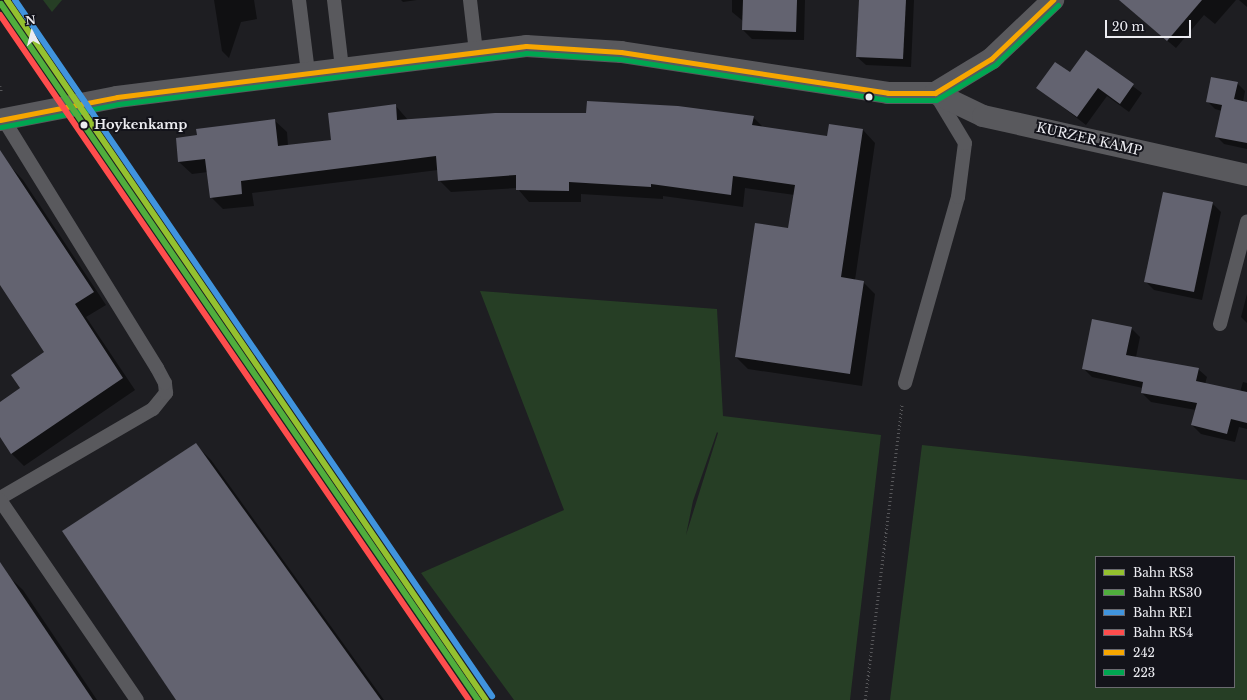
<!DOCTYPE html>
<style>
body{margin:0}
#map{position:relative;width:1247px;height:700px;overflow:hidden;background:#1e1e22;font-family:"Libre Baskerville",serif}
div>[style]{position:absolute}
.green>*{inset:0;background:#263e25}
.shadow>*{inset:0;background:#0007}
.building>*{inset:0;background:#636370}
.path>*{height:2.5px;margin-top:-1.25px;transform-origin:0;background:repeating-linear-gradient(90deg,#57575a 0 1px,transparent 0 4px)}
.service>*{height:14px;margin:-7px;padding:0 7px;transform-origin:7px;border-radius:7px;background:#59595d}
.minor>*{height:22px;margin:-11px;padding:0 11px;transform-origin:11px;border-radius:11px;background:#59595d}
.bus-1>*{height:5px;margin:-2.5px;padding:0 2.5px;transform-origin:2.5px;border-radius:2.5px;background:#f7a600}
.bus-2>*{height:5px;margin:-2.5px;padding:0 2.5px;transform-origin:2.5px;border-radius:2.5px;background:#00a651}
.rail-1>*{height:6px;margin:-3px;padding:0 3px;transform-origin:3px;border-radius:3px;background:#94c12f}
.rail-2>*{height:6px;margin:-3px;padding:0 3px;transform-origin:3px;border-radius:3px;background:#50ae3d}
.rail-3>*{height:6px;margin:-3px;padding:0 3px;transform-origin:3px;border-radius:3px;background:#4094de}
.rail-4>*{height:6px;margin:-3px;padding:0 3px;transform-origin:3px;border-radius:3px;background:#ff4d4d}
.dots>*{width:11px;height:11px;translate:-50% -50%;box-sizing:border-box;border:2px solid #13131a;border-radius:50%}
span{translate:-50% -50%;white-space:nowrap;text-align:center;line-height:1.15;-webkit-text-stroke:4px #13131a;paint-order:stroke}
.stop-label{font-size:13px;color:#ececf1;font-weight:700}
.left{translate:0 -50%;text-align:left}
.street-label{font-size:13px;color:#ececf1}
.legend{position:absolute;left:1095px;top:556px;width:140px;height:132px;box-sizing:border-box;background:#13131a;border:1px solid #6a6a70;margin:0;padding:5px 7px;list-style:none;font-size:12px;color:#ececf1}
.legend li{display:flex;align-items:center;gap:8px;height:20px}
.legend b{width:20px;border:1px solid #6a6a70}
.north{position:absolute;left:12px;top:12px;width:40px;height:40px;-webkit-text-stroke:3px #13131a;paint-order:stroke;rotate:353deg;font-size:11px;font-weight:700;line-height:16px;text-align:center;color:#ececf1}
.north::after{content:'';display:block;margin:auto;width:14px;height:18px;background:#ececf1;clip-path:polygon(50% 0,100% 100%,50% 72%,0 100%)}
.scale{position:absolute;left:1105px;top:20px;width:86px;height:18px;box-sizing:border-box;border:2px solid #ececf1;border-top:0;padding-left:5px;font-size:12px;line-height:14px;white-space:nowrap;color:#ececf1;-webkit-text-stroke:3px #13131a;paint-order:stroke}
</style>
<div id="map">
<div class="green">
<div style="clip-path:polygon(43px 0,62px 0,52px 12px)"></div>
<div style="clip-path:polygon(evenodd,480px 291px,717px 309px,723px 416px,881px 435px,850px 700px,514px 700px,421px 573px,564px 510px,480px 291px,717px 432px,718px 433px,686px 535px,693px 501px,717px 432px)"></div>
<div style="clip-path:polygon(evenodd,922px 445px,1247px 480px,1247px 700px,890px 700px,922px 445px,1096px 557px,1234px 557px,1234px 687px,1096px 687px,1096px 557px)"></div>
</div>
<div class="shadow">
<div style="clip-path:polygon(214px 0,254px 0,257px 19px,241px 22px,229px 58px,222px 51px)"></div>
<div style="clip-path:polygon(401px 0,417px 0,403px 2px)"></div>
<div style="clip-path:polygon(732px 0,805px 0,804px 40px,752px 39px,743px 30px,743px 21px,732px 12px)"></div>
<div style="clip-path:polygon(860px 0,914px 0,911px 67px,866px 65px,857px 57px)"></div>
<div style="clip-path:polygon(1139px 0,1236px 0,1215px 24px,1204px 15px,1176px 48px,1139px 17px)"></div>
<div style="clip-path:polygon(1239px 0,1247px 0,1247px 7px)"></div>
<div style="clip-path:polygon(1086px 52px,1142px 93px,1129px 112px,1107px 96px,1086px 125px,1038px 88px,1070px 74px)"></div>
<div style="clip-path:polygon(1237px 83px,1245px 91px,1243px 102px,1247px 103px,1247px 149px,1224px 144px,1216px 136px,1222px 111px,1215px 109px,1207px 101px)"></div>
<div style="clip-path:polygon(395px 105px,408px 120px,753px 117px,764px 128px,828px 137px,830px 126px,863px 130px,875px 143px,855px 280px,863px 282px,875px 294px,862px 386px,748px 369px,736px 357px,789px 230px,795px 195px,745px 188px,743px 207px,663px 196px,663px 199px,581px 194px,581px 202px,529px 202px,517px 188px,451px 192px,439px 180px,438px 170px,252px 193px,254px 206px,223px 209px,211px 197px,208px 172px,192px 174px,179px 162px,198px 136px,274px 120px,287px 132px,288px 146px,332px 140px)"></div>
<div style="clip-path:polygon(11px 167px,23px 180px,106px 305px,86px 317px,135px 390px,24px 466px,12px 454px,0 435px,0 403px,22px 389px,45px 352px,0 283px,0 174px)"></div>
<div style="clip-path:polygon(1212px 203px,1221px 212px,1202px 300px,1154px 290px,1145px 281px)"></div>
<div style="clip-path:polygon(1247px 294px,1247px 323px,1241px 317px)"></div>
<div style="clip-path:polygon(1131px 328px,1140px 337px,1136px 357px,1198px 369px,1207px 377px,1205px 384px,1240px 392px,1243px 382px,1247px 383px,1247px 429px,1239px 427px,1235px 442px,1201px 434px,1192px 425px,1196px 410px,1151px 402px,1142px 393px,1143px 388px,1092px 377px,1083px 368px)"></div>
<div style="clip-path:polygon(195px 444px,211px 460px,384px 700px,177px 700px)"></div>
<div style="clip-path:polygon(7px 575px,23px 590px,97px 700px,0 700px,0 579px)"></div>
</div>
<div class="building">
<div style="clip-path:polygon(743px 0,797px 0,796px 32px,742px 30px)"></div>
<div style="clip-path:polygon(859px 0,906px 0,903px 59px,856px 57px)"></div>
<div style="clip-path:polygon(1119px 0,1202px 0,1167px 41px)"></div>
<div style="clip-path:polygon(1086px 50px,1134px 84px,1120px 104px,1098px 88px,1077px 117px,1036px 88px,1055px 62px,1070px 72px)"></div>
<div style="clip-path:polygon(1211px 77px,1238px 82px,1234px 99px,1247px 102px,1247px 143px,1215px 137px,1222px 105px,1206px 102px)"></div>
<div style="clip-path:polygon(587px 101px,678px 106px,754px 116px,752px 125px,827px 136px,829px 124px,863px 129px,841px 277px,864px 281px,850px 374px,735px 357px,755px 223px,788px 228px,795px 185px,733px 176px,731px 195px,651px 184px,651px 187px,569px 182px,569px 191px,516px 190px,516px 175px,438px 181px,436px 156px,241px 181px,242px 194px,210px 198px,205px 159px,178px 162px,176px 138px,197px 135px,196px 129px,275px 119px,278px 146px,331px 140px,328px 113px,396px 104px,397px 120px,495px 113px,586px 113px)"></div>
<div style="clip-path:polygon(0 150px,94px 292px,75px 304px,123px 378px,11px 454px,0 437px,0 402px,20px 388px,11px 375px,44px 352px,0 285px)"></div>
<div style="clip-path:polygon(1163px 192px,1213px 202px,1194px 292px,1144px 282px)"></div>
<div style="clip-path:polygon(1092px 319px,1132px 327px,1126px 355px,1199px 368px,1196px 381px,1247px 392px,1247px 423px,1231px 419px,1227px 434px,1191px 425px,1197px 403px,1141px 393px,1143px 382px,1082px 369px)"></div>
<div style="clip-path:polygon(196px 443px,381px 700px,176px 700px,62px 531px)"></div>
<div style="clip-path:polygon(0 562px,93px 700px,0 700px)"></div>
</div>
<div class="path">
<div style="left:0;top:86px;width:7px;rotate:74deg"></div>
<div style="left:865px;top:700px;width:299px;rotate:-82.9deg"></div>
</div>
<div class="service">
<div style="left:299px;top:0;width:73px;rotate:82.9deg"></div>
<div style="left:334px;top:0;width:68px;rotate:83.3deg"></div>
<div style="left:470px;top:0;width:52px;rotate:83.4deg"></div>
<div style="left:1220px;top:324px;width:106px;rotate:-75.2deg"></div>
<div style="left:905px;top:383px;width:193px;rotate:-74.1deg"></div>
<div style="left:958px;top:197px;width:54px;rotate:-82.6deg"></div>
<div style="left:965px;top:143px;width:58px;rotate:-121deg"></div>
<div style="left:0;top:498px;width:177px;rotate:-30.2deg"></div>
<div style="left:153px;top:409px;width:21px;rotate:-51deg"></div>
<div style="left:166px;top:393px;width:10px;rotate:-96deg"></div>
<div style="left:165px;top:383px;width:17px;rotate:-118deg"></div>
<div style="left:157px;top:368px;width:291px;rotate:-121.7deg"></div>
<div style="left:0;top:500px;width:242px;rotate:55.6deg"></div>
</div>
<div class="minor">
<div style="left:935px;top:93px;width:53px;rotate:25.6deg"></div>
<div style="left:983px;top:116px;width:271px;rotate:12.6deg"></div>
<div style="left:0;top:120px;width:119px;rotate:-11.1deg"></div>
<div style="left:117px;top:97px;width:412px;rotate:-7.1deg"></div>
<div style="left:526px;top:46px;width:95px;rotate:3.6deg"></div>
<div style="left:621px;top:52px;width:270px;rotate:8.7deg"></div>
<div style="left:888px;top:93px;width:47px"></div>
<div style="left:935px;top:93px;width:66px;rotate:-31.3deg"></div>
<div style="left:991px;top:59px;width:86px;rotate:-43.6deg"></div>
</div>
<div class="bus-1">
<div style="left:0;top:120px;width:119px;rotate:-11.1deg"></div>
<div style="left:117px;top:97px;width:412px;rotate:-7.1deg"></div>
<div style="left:526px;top:46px;width:95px;rotate:3.6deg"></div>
<div style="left:621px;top:52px;width:270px;rotate:8.7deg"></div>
<div style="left:888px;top:93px;width:47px"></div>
<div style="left:935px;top:93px;width:66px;rotate:-31.3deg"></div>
<div style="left:991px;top:59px;width:86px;rotate:-43.6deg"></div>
</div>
<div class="bus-2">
<div style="left:1px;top:127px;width:119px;rotate:-11.1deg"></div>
<div style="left:118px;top:104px;width:411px;rotate:-7.1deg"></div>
<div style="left:526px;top:53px;width:94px;rotate:3.7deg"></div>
<div style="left:620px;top:59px;width:270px;rotate:8.7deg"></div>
<div style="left:887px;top:100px;width:49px"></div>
<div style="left:936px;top:100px;width:69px;rotate:-30.7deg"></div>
<div style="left:995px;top:65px;width:87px;rotate:-43.6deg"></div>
</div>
<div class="rail-1">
<div style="left:7px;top:0;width:848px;rotate:55.62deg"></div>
</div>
<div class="rail-2">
<div style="left:1px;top:4px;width:844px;rotate:55.58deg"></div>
</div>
<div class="rail-3">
<div style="left:15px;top:0;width:844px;rotate:55.58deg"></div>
</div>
<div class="rail-4">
<div style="left:0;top:15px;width:830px;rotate:55.6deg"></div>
</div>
<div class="dots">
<div style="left:869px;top:97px;background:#ececf1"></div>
<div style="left:84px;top:125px;background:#ececf1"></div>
</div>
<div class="stop-label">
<span class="left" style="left:94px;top:125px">Hoykenkamp</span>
</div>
<div class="street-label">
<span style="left:1089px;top:140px;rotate:13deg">KURZER KAMP</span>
</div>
<ul class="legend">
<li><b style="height:5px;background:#94c12f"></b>Bahn RS3</li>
<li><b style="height:5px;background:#50ae3d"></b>Bahn RS30</li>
<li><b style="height:5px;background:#4094de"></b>Bahn RE1</li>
<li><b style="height:5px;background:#ff4d4d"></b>Bahn RS4</li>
<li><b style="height:5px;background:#f7a600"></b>242</li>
<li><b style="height:5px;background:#00a651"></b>223</li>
</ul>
<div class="north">N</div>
<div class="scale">20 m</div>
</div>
